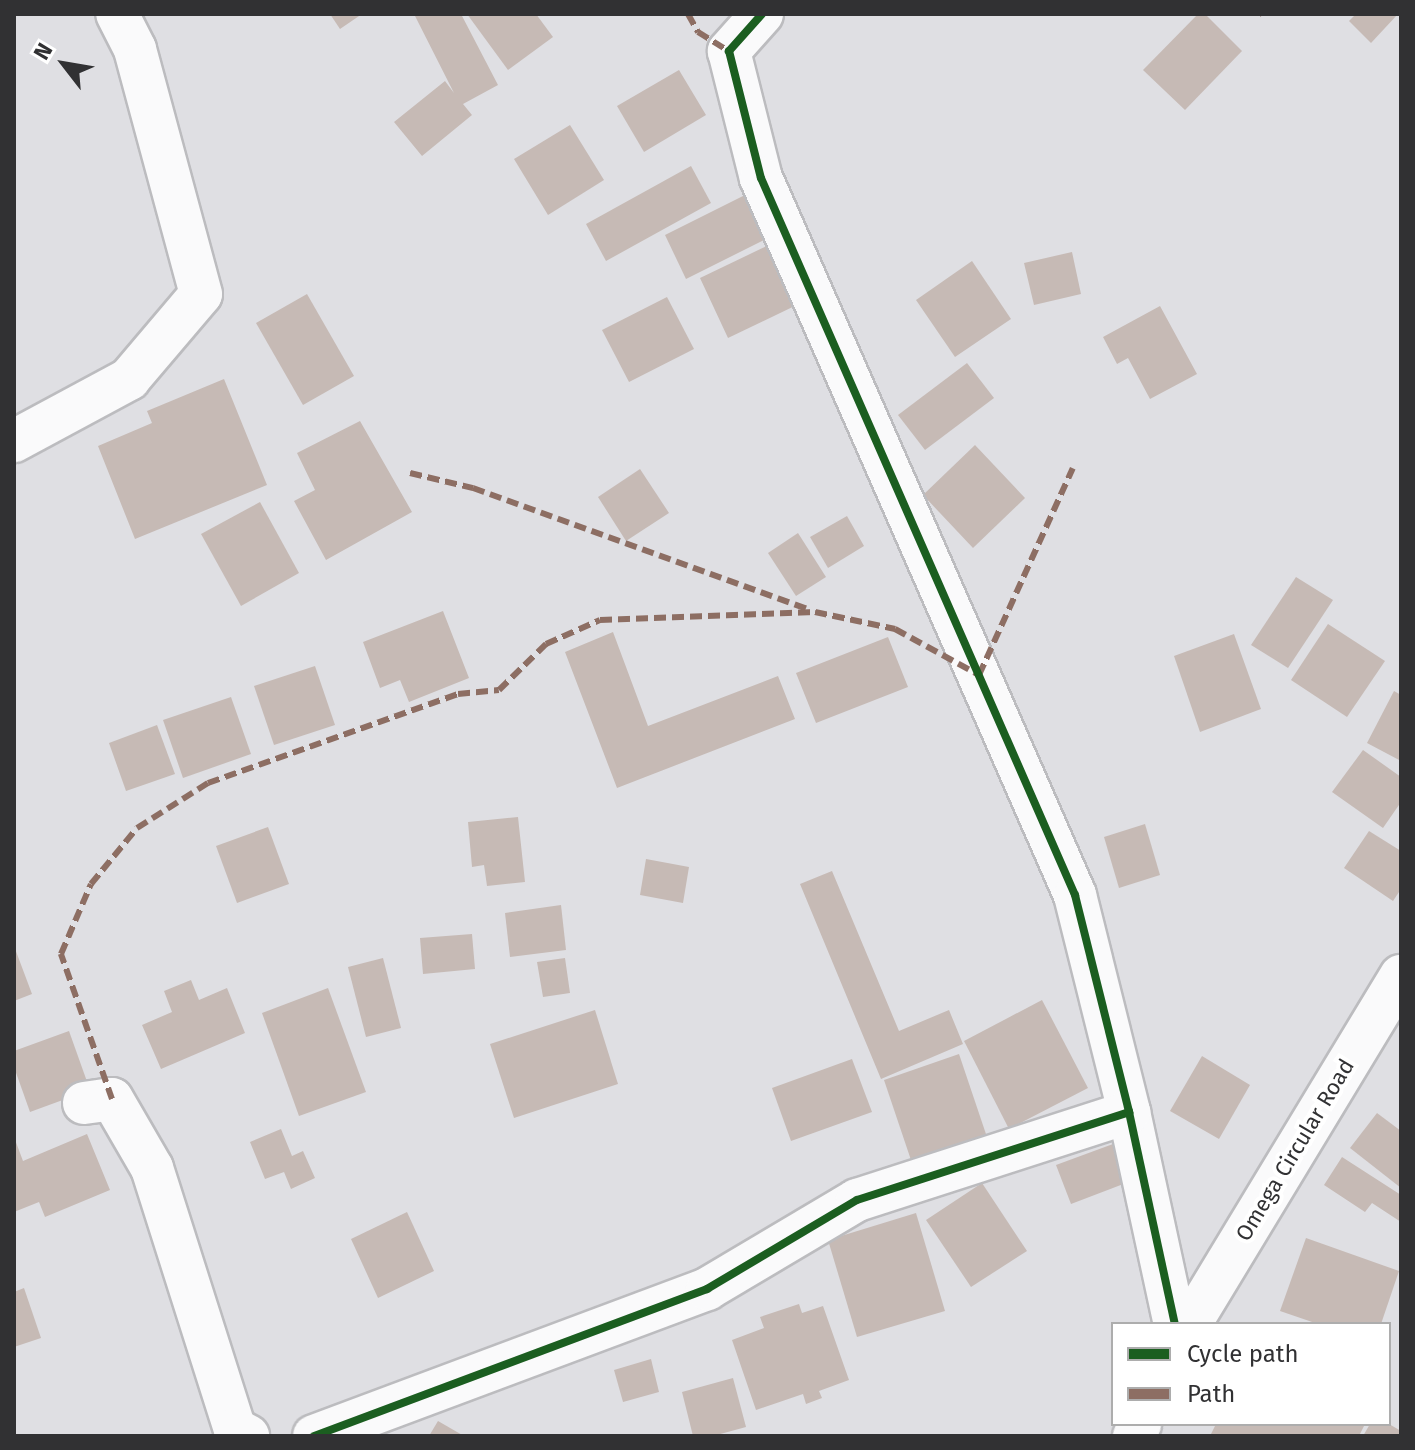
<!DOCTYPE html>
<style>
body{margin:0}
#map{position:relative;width:1415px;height:1450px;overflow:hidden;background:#dfdfe3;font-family:"Fira Sans",sans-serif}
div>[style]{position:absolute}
.building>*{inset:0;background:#c6bab5}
.roads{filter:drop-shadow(2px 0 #bcbcbf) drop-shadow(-2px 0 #bcbcbf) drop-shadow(0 2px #bcbcbf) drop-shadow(0 -2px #bcbcbf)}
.minor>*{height:42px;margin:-21px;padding:0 21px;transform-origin:21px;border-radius:21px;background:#fafafb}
.quiet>*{height:6px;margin-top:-3px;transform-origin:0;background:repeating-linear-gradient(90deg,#8d6e63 0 12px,transparent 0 18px)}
.cycleway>*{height:8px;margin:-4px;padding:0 4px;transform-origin:4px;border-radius:4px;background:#1b5e20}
span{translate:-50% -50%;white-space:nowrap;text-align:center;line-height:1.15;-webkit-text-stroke:8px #fff;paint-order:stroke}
.street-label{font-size:22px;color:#313133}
.frame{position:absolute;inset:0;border:16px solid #313133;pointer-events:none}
.legend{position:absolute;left:1111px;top:1322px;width:280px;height:104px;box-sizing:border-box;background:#fff;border:2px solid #adadad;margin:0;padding:10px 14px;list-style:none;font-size:24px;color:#313133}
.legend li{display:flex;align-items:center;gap:16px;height:40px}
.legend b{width:40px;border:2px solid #adadad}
.north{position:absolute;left:24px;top:24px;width:80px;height:80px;-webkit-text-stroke:6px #fff;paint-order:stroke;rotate:301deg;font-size:22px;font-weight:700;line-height:32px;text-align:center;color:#313133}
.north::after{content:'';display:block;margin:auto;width:28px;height:36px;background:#313133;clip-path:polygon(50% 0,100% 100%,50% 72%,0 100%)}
</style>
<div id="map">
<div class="building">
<div style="clip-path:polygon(330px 14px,362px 14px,340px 29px)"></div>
<div style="clip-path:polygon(414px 14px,461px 14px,498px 85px,463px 104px,472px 115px,422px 156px,394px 122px,445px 81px,454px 93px)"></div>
<div style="clip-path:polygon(467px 14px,536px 14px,553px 37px,508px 70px)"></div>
<div style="clip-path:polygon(1198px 14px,1205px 14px,1242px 51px,1185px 110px,1143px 70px)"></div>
<div style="clip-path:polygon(1356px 14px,1398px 14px,1371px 43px,1349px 21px)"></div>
<div style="clip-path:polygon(679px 70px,706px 115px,644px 152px,617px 106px)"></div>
<div style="clip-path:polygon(570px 125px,604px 180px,548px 215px,514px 159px)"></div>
<div style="clip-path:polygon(691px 166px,711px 203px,606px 261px,586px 224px)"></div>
<div style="clip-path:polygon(755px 190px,776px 234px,686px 279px,665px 235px)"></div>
<div style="clip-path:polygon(775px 242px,803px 302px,728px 338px,700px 278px)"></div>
<div style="clip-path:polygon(1072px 252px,1081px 294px,1034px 305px,1024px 263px)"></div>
<div style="clip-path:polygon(972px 261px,1011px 319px,955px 357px,916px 300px)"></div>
<div style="clip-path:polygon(307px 294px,354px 376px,303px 405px,256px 323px)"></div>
<div style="clip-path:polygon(667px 297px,694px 349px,629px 382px,602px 330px)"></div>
<div style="clip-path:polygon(1160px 306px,1197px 374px,1150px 399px,1128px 358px,1117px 364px,1103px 337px)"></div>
<div style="clip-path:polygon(967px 363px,994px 398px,925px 450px,898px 415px)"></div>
<div style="clip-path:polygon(224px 379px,267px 485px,135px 539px,98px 446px,152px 423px,147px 411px)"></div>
<div style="clip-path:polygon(360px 421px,412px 512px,326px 560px,294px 501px,315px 490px,297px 453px)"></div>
<div style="clip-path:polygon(975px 445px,1025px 498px,973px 548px,923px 495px)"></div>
<div style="clip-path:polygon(640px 469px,669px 513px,626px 541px,598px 497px)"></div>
<div style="clip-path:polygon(260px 502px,299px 573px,241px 606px,201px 534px)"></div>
<div style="clip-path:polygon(847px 516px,864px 546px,828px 568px,810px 537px)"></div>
<div style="clip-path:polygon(798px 533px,826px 577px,796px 596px,768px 553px)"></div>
<div style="clip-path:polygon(1296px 577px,1333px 600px,1288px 668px,1251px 645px)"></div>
<div style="clip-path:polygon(443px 611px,469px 678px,409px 702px,400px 680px,380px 688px,363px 642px)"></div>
<div style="clip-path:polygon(1328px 624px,1385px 661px,1347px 717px,1291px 680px)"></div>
<div style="clip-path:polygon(613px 632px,648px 726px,778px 676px,795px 719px,617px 788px,565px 652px)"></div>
<div style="clip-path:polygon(1234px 634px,1261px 709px,1200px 732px,1174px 656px)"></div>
<div style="clip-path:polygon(888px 637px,908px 687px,816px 723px,796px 673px)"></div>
<div style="clip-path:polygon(315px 666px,335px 725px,274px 745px,254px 686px)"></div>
<div style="clip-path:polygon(1394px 691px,1401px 695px,1401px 761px,1367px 743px)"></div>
<div style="clip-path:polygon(231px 697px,251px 754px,183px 778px,163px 720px)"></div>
<div style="clip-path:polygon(157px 725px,175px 774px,126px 791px,109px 743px)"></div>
<div style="clip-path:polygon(1363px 750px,1401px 777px,1401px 802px,1383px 828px,1332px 792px)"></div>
<div style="clip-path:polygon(518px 817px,525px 882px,487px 886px,484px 865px,472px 867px,468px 822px)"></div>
<div style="clip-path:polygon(1145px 824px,1160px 875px,1119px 888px,1104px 837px)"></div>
<div style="clip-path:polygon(268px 827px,289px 884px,237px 903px,216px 846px)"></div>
<div style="clip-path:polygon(1369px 831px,1401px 851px,1401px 889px,1393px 901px,1344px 868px)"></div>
<div style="clip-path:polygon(646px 859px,689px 867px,683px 903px,640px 895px)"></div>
<div style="clip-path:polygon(832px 871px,899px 1031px,949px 1010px,963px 1044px,881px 1079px,800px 884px)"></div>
<div style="clip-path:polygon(561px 905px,566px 950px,510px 957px,505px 913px)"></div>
<div style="clip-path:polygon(472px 934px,475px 969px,423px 974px,420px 938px)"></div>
<div style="clip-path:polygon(14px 946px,32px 994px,14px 1001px)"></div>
<div style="clip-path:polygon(383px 958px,401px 1028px,366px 1037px,348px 967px)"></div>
<div style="clip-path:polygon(565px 958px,570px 993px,543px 997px,537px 962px)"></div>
<div style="clip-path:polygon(191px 980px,199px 1000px,227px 988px,245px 1033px,161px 1069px,142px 1025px,172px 1012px,164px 991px)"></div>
<div style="clip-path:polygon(328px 988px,366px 1092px,299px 1116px,262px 1013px)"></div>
<div style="clip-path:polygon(1042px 1000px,1088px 1088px,1009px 1129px,964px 1041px)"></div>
<div style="clip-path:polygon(595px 1010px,618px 1084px,514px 1118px,490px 1044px)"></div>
<div style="clip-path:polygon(69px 1031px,90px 1090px,30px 1112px,14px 1067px,14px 1051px)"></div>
<div style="clip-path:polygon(959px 1054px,990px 1146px,915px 1172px,884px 1080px)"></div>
<div style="clip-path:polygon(1202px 1056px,1250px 1085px,1219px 1139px,1170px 1111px)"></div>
<div style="clip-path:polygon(852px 1059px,872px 1112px,791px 1141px,772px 1088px)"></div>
<div style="clip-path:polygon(1377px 1113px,1401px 1131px,1401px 1188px,1350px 1148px)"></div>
<div style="clip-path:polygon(281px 1129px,292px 1156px,303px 1151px,315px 1178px,291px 1189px,284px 1172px,265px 1179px,250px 1142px)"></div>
<div style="clip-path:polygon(87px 1134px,110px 1190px,45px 1217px,39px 1202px,14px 1212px,14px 1137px,23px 1161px)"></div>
<div style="clip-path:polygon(1113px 1144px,1126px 1183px,1071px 1204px,1056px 1165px)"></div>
<div style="clip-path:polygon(1342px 1157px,1401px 1195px,1401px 1222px,1372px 1203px,1365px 1212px,1324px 1185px)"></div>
<div style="clip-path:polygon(982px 1183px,1027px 1251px,971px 1287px,926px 1220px)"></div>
<div style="clip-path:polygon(407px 1212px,434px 1271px,378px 1298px,351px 1239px)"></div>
<div style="clip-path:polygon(916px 1213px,945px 1311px,857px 1337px,828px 1240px)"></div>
<div style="clip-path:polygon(1306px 1238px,1399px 1271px,1381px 1324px,1318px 1324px,1280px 1311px)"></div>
<div style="clip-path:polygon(24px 1288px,41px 1338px,14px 1347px,14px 1292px)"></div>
<div style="clip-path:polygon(799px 1304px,802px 1313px,823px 1306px,849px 1380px,819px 1391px,822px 1398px,806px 1404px,803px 1394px,756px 1410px,732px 1340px,764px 1328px,760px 1317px)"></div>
<div style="clip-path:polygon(651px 1359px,659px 1392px,623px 1402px,614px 1370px)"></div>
<div style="clip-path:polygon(733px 1378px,746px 1427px,713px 1436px,693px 1436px,682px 1392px)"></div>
<div style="clip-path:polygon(438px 1421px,464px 1436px,429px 1436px)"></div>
<div style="clip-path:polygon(1216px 1424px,1365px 1424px,1359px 1436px,1210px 1436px)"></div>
<div style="clip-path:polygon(1370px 1424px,1389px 1424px,1401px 1431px,1401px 1436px,1363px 1436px)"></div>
</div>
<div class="roads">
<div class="minor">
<div style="left:762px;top:14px;width:50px;rotate:131.7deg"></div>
<div style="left:729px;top:51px;width:131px;rotate:75.9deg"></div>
<div style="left:761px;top:178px;width:783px;rotate:66.35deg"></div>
<div style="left:1075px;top:895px;width:224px;rotate:76deg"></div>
<div style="left:1129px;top:1112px;width:217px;rotate:77.8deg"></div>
<div style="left:14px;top:441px;width:131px;rotate:-28.3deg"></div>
<div style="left:129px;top:379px;width:111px;rotate:-49.7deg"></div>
<div style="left:201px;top:294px;width:254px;rotate:-105.1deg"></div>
<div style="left:135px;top:49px;width:39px;rotate:-117deg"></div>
<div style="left:84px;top:1103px;width:28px;rotate:-8deg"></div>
<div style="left:112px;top:1099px;width:80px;rotate:59.9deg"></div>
<div style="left:152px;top:1168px;width:274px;rotate:72.4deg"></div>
<div style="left:235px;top:1429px;width:15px;rotate:28deg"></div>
<div style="left:1190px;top:1324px;width:407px;rotate:-58.8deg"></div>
<div style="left:314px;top:1436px;width:420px;rotate:-20.5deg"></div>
<div style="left:707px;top:1289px;width:174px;rotate:-30.7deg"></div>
<div style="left:857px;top:1200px;width:286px;rotate:-17.9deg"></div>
<div style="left:1134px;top:1436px;width:13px;rotate:-63deg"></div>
</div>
</div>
<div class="quiet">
<div style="left:688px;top:14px;width:21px;rotate:61deg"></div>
<div style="left:698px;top:32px;width:36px;rotate:32deg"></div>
<div style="left:1262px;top:14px;width:1px;rotate:45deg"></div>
<div style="left:410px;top:473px;width:65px;rotate:13.4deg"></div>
<div style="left:473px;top:488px;width:356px;rotate:19.9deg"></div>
<div style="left:112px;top:1099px;width:154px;rotate:-109.4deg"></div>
<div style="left:61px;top:954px;width:76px;rotate:-66.8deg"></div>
<div style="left:91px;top:884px;width:72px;rotate:-50.6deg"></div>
<div style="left:137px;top:828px;width:84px;rotate:-32.4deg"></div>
<div style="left:208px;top:783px;width:265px;rotate:-19.6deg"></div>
<div style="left:458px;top:694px;width:41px;rotate:-5.6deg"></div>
<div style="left:499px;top:690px;width:66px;rotate:-44.4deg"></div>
<div style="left:546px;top:644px;width:59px;rotate:-24deg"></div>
<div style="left:600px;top:620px;width:215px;rotate:-2.1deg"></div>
<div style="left:815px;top:612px;width:82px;rotate:12deg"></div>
<div style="left:895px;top:629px;width:96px;rotate:28.7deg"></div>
<div style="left:979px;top:675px;width:227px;rotate:-65.6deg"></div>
</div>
<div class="cycleway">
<div style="left:762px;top:14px;width:50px;rotate:131.7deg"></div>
<div style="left:729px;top:51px;width:131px;rotate:75.9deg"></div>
<div style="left:761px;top:178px;width:783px;rotate:66.35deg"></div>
<div style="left:1075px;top:895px;width:224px;rotate:76deg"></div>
<div style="left:1129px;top:1112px;width:217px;rotate:77.8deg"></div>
<div style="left:314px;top:1436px;width:420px;rotate:-20.5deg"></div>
<div style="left:707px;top:1289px;width:174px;rotate:-30.7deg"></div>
<div style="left:857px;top:1200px;width:286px;rotate:-17.9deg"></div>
</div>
<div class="street-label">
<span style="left:1295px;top:1150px;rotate:-59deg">Omega Circular Road</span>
</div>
<div class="frame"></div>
<ul class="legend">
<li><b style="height:10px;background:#1b5e20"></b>Cycle path</li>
<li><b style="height:10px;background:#8d6e63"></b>Path</li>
</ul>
<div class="north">N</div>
</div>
